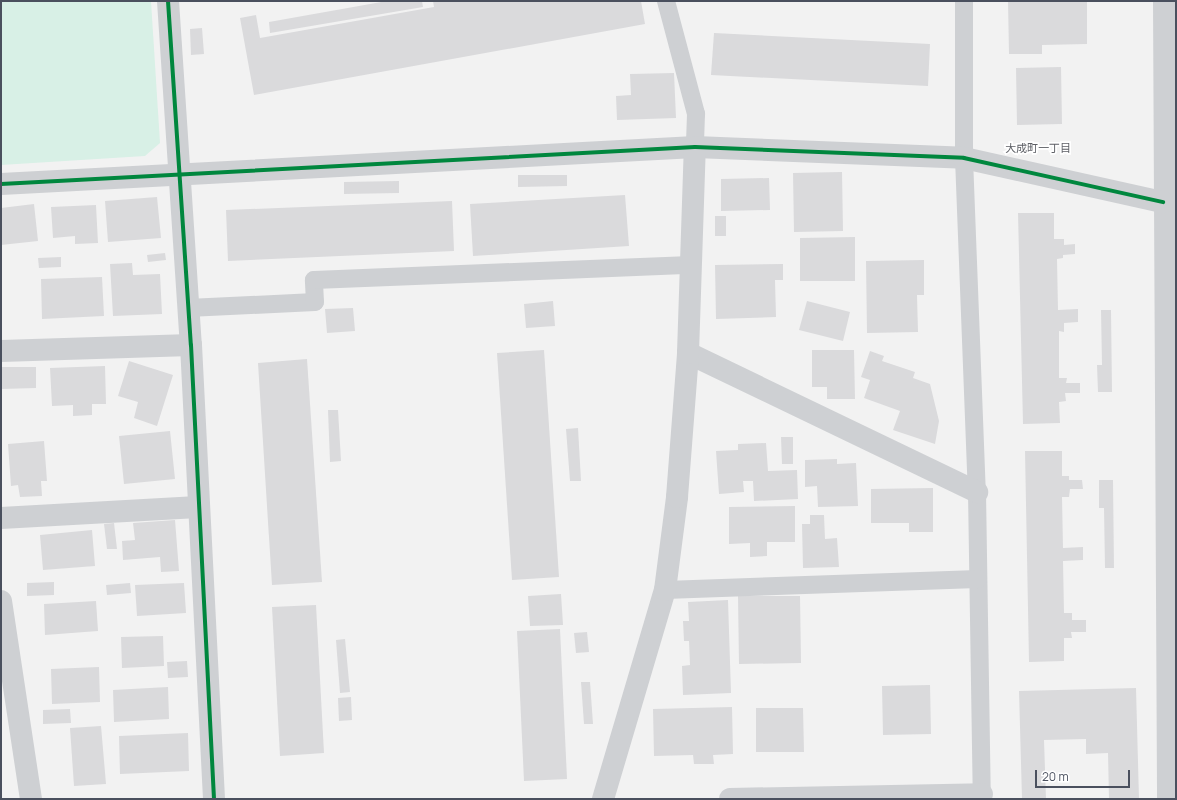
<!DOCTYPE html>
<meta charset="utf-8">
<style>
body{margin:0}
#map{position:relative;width:1177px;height:800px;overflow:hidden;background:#f2f2f2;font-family:Manrope,"Noto Sans JP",sans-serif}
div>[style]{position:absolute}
.green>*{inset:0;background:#d8f0e6}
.building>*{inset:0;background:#dadadc}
.service>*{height:18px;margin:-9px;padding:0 9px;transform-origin:9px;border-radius:9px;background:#ced0d3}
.minor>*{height:22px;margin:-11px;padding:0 11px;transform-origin:11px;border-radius:11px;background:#ced0d3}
.cycleway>*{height:4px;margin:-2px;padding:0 2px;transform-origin:2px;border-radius:2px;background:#00873e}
span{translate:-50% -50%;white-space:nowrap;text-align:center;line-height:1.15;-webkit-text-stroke:3.5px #fff;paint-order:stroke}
.neighbourhood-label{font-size:11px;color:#5e6066}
.frame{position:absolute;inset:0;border:2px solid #4a505e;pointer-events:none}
.scale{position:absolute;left:1035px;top:770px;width:95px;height:18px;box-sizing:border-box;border:2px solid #4a505e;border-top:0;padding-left:5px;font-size:12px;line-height:14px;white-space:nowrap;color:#4a505e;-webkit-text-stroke:3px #fff;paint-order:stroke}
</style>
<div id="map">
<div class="green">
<div style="clip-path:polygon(1px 1px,151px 1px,160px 143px,145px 156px,1px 165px)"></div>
</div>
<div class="building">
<div style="clip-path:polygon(387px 1px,422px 1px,423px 7px,270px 33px,269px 22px)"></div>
<div style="clip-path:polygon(433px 1px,641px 1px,645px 24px,254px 95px,240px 18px,256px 15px,260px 38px,434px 7px)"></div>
<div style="clip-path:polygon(1008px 1px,1087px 1px,1087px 44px,1042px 45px,1042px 54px,1009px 54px)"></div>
<div style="clip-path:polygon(202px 28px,204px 54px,191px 55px,190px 29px)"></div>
<div style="clip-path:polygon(714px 33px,930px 44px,928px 86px,711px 75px)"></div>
<div style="clip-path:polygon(1061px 67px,1062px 124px,1017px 125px,1016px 68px)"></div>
<div style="clip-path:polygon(674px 73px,676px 118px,617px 120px,616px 96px,631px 95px,630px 74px)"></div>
<div style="clip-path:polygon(842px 172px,843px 231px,794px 232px,793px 173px)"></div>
<div style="clip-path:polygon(518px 175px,567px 175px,567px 186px,518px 187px)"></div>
<div style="clip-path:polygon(769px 178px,770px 210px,721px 211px,721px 179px)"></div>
<div style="clip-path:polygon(399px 181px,399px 193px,344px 194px,344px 182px)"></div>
<div style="clip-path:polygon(625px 195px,629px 246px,473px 256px,470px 204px)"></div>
<div style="clip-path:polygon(157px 197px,161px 238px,108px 242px,105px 201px)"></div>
<div style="clip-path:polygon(452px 201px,454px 251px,228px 261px,226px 210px)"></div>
<div style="clip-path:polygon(34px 204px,38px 241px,1px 245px,1px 208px)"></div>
<div style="clip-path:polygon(96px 205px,98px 243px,75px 244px,75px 236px,53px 238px,51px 207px)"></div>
<div style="clip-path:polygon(1018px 213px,1054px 213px,1054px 239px,1064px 239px,1064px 245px,1075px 244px,1075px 254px,1063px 255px,1063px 258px,1057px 259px,1058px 310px,1078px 309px,1078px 322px,1064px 323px,1064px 332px,1059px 331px,1059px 378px,1067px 378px,1066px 383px,1080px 383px,1080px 393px,1065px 393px,1066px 401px,1059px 402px,1060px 423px,1023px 424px)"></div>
<div style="clip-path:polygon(715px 216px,726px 216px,726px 236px,715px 236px)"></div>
<div style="clip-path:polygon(855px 237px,855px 281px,800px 281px,800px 238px)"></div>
<div style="clip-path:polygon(165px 253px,166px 260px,148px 262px,147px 255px)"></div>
<div style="clip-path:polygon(61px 257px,61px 267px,39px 268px,38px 258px)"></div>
<div style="clip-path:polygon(924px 260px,924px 295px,917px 295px,918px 332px,867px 333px,866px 261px)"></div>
<div style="clip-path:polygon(132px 263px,133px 275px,160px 274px,162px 314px,113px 316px,110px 264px)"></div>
<div style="clip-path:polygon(783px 264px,783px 280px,775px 280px,776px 317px,716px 319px,715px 265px)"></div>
<div style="clip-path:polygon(102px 277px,104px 316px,42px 319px,41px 279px)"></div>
<div style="clip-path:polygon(553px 301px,555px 326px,526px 328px,524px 304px)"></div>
<div style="clip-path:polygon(807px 301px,850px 312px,843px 341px,799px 330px)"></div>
<div style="clip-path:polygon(353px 308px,355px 331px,327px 333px,325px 309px)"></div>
<div style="clip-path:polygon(1101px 310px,1111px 310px,1112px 392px,1098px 392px,1097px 365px,1102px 365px)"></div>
<div style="clip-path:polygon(544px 350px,559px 577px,512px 580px,497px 353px)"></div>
<div style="clip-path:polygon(812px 350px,854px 350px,855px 399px,827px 399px,827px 387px,812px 387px)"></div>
<div style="clip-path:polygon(870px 351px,884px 356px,882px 361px,915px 372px,913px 378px,930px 384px,939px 421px,935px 444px,893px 430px,900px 411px,864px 398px,870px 380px,861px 377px)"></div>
<div style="clip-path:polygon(307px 359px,322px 582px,272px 585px,258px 363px)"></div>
<div style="clip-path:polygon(129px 361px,173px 375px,157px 426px,134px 418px,138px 402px,118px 396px)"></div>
<div style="clip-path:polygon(105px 366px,106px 404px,92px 404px,92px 415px,73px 416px,73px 405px,52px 406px,50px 368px)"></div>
<div style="clip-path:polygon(1px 367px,36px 367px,36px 388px,1px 389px)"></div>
<div style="clip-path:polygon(328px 410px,338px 410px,341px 461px,330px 462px)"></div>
<div style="clip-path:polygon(578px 428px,581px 481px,570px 481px,566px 429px)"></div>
<div style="clip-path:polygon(170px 431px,175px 479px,124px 484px,119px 436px)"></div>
<div style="clip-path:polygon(781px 437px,793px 437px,793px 464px,782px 464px)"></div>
<div style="clip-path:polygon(44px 441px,47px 481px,41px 481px,42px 496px,20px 497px,18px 485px,11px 486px,8px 444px)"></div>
<div style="clip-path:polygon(766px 443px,768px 471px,797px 470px,798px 499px,754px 501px,753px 481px,743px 481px,744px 492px,719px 494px,716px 451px,738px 450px,738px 444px)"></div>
<div style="clip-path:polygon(1025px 451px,1062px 451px,1062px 476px,1069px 476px,1069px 480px,1082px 480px,1083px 489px,1070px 489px,1069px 497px,1062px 497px,1063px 548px,1083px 547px,1083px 560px,1063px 561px,1064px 613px,1072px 613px,1072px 620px,1086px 620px,1086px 632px,1071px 632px,1072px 638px,1064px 638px,1064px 661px,1029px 662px)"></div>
<div style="clip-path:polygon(837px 459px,837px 464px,856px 463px,858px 506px,818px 507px,817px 486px,805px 487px,805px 460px)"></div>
<div style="clip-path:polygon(1099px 480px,1113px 480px,1114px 568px,1105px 568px,1104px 508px,1099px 508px)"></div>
<div style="clip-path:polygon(933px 488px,933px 532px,909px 532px,909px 523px,871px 523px,871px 489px)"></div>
<div style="clip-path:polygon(795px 506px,795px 542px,767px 542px,767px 556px,750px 557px,750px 543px,729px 544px,729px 507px)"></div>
<div style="clip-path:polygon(810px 515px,824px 515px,825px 539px,837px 538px,839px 567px,803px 568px,802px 524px,810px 524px)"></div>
<div style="clip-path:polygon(175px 520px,179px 571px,161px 572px,160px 557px,123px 560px,122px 541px,135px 540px,133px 523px)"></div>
<div style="clip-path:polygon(114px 523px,117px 549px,107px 549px,104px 524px)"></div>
<div style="clip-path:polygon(92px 530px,95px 566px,43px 570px,40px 535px)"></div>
<div style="clip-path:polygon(54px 582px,54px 595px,27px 596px,27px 583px)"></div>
<div style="clip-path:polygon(130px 583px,131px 593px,107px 595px,106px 585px)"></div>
<div style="clip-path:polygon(184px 583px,186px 613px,137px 616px,135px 585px)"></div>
<div style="clip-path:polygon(561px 594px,563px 625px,530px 626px,528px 596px)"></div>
<div style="clip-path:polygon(738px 596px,800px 596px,801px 663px,739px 664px)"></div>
<div style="clip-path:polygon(728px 600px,731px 693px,683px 695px,682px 666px,690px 665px,689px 641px,684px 641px,683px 621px,689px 621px,688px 602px)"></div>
<div style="clip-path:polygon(96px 601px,98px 631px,45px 635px,44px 604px)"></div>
<div style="clip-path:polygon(316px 605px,324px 753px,280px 756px,272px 607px)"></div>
<div style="clip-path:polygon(560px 629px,567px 779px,524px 781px,517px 631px)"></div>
<div style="clip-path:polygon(587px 632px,589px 652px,576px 653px,574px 633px)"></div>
<div style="clip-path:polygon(163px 636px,164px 666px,122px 668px,121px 637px)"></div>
<div style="clip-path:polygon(345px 639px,350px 692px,340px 693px,336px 640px)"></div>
<div style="clip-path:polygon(187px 661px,188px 677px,168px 678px,167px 662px)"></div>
<div style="clip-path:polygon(99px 667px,100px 702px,52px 704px,51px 669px)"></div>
<div style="clip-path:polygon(581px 682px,590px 682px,593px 724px,584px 724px)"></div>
<div style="clip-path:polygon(930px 685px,931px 734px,883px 735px,882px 686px)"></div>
<div style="clip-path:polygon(168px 687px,169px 719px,114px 722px,113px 690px)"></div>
<div style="clip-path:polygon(1136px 688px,1139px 799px,1109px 799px,1108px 753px,1086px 754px,1086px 739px,1044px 740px,1046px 799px,1022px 799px,1019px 691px)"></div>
<div style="clip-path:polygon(351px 697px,352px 720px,339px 721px,338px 698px)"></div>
<div style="clip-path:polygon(732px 707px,733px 754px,713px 755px,714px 764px,694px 764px,693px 755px,654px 756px,653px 709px)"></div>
<div style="clip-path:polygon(756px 708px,803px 708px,804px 752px,756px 752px)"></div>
<div style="clip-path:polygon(70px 709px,71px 723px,43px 724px,43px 710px)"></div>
<div style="clip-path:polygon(101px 726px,106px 784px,74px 786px,70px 728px)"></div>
<div style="clip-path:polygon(188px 733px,189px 771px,120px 774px,119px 736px)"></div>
</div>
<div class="service">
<div style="left:666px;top:1px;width:117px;rotate:75.1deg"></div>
<div style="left:696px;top:114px;width:33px;rotate:92deg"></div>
<div style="left:964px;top:1px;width:157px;rotate:90deg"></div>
<div style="left:964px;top:158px;width:334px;rotate:87.8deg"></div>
<div style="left:977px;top:492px;width:307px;rotate:89.1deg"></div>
<div style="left:188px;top:308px;width:127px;rotate:-2.7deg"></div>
<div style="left:315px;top:302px;width:22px;rotate:-93deg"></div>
<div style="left:314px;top:280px;width:377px;rotate:-2.3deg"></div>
<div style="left:665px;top:590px;width:313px;rotate:-2deg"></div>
</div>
<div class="minor">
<div style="left:168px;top:1px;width:345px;rotate:86.2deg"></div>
<div style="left:191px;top:345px;width:455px;rotate:87.1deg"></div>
<div style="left:1164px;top:1px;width:798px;rotate:89.71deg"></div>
<div style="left:1px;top:184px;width:695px;rotate:-3.05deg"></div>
<div style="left:695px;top:147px;width:269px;rotate:2.3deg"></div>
<div style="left:964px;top:158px;width:204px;rotate:12.5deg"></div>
<div style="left:1px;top:351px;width:190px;rotate:-1.8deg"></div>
<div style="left:688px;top:353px;width:321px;rotate:25.7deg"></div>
<div style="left:1px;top:518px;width:197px;rotate:-3.2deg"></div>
<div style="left:1px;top:601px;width:200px;rotate:81.4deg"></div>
<div style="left:603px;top:799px;width:218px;rotate:-73.5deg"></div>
<div style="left:665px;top:590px;width:94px;rotate:-82.6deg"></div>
<div style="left:677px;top:497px;width:144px;rotate:-85.6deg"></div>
<div style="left:688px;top:353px;width:206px;rotate:-88.1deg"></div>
<div style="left:730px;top:799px;width:252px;rotate:-1.1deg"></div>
</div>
<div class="cycleway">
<div style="left:168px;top:1px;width:345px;rotate:86.2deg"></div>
<div style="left:191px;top:345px;width:455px;rotate:87.1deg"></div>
<div style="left:1px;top:184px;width:695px;rotate:-3.05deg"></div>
<div style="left:695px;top:147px;width:269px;rotate:2.3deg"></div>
<div style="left:964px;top:158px;width:204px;rotate:12.5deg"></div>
</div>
<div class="neighbourhood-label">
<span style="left:1038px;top:148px">大成町一丁目</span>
</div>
<div class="frame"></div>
<div class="scale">20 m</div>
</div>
